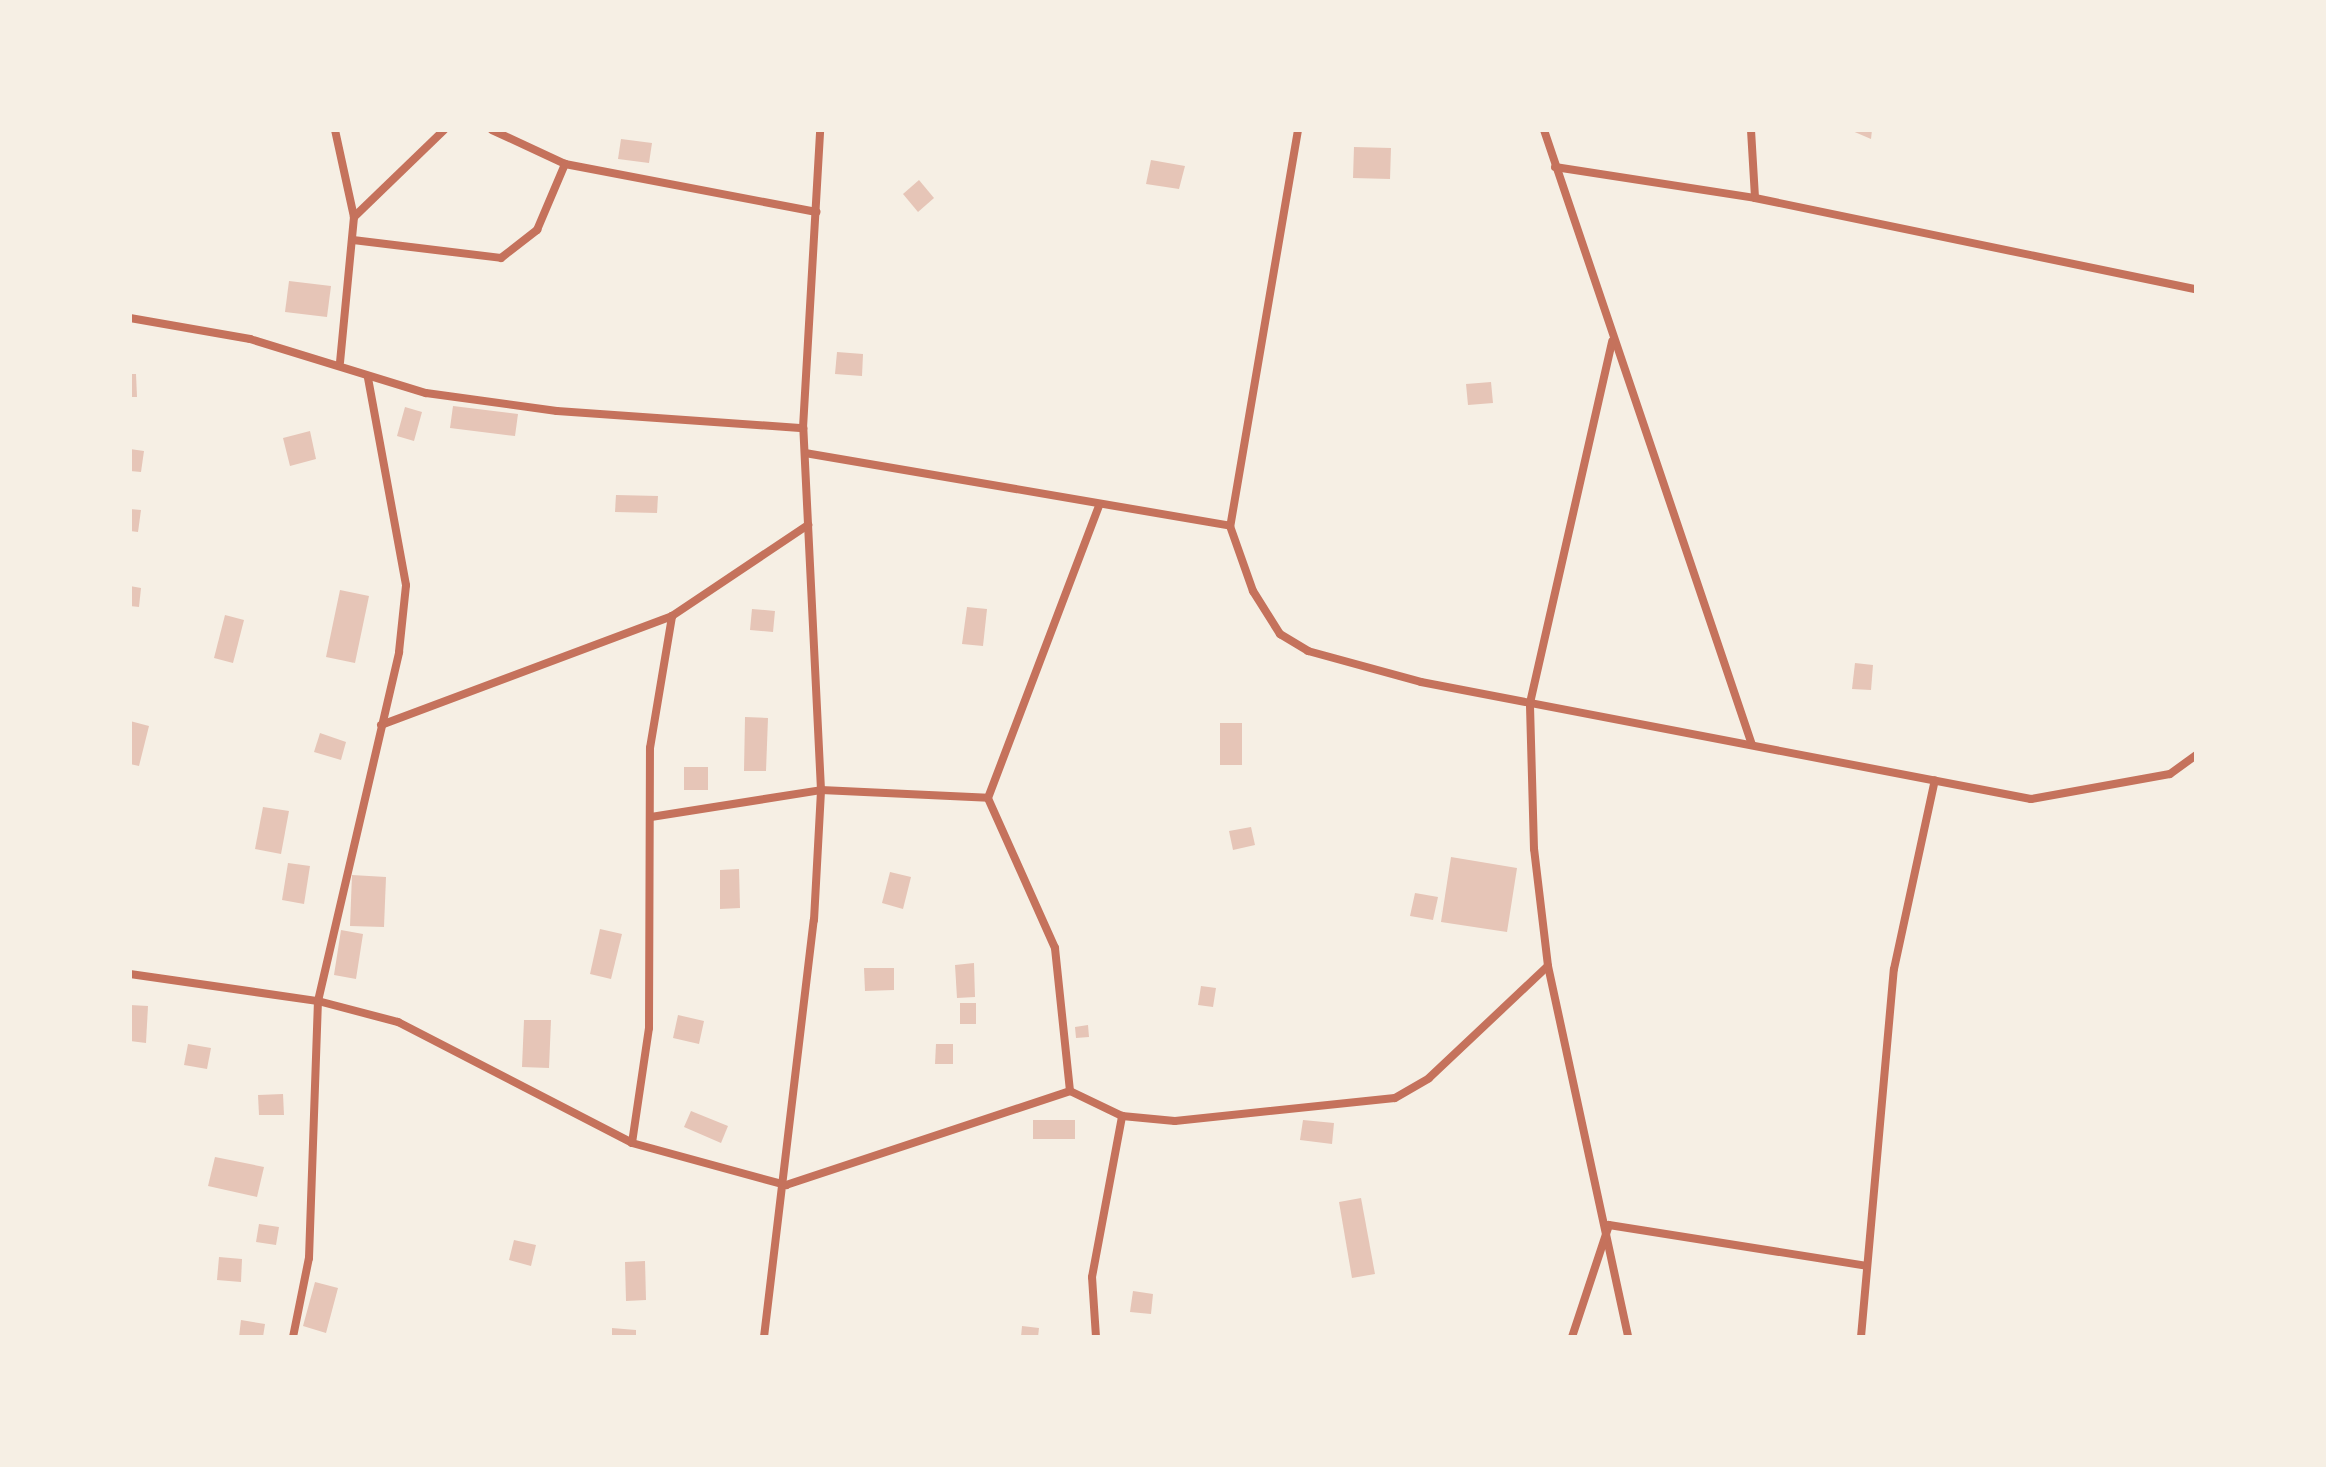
<!DOCTYPE html>
<style>
body{margin:0}
#map{position:relative;width:2326px;height:1467px;overflow:hidden;background:#f6efe4;font-family:"Nunito Sans",sans-serif}
div>[style]{position:absolute}
.building>*{inset:0;background:#e6c5b7}
.minor>*{height:8px;margin:-4px;padding:0 4px;transform-origin:4px;border-radius:4px;background:#c5725c}
span{translate:-50% -50%;white-space:nowrap;text-align:center;line-height:1.15;-webkit-text-stroke:6px #f6efe4;paint-order:stroke}
.frame{position:absolute;inset:0;border:132px solid #f6efe4;pointer-events:none}
</style>
<div id="map">
<div class="building">
<div style="clip-path:polygon(1850px 130px,1872px 130px,1871px 139px)"></div>
<div style="clip-path:polygon(621px 139px,652px 143px,649px 163px,618px 159px)"></div>
<div style="clip-path:polygon(1354px 147px,1391px 148px,1390px 179px,1353px 178px)"></div>
<div style="clip-path:polygon(1151px 160px,1185px 166px,1179px 189px,1146px 184px)"></div>
<div style="clip-path:polygon(919px 180px,934px 198px,918px 212px,903px 194px)"></div>
<div style="clip-path:polygon(289px 281px,331px 286px,327px 317px,285px 312px)"></div>
<div style="clip-path:polygon(837px 352px,863px 354px,862px 376px,835px 374px)"></div>
<div style="clip-path:polygon(130px 374px,136px 374px,137px 397px,130px 397px)"></div>
<div style="clip-path:polygon(1491px 382px,1493px 403px,1468px 405px,1466px 384px)"></div>
<div style="clip-path:polygon(453px 406px,518px 414px,515px 436px,450px 428px)"></div>
<div style="clip-path:polygon(405px 407px,422px 412px,414px 441px,397px 436px)"></div>
<div style="clip-path:polygon(310px 431px,316px 459px,290px 466px,283px 438px)"></div>
<div style="clip-path:polygon(130px 449px,144px 451px,141px 472px,130px 471px)"></div>
<div style="clip-path:polygon(616px 495px,658px 496px,657px 513px,615px 512px)"></div>
<div style="clip-path:polygon(130px 509px,141px 510px,138px 532px,130px 531px)"></div>
<div style="clip-path:polygon(130px 586px,141px 588px,139px 607px,130px 606px)"></div>
<div style="clip-path:polygon(340px 590px,369px 596px,355px 663px,326px 657px)"></div>
<div style="clip-path:polygon(967px 607px,987px 609px,983px 646px,962px 644px)"></div>
<div style="clip-path:polygon(752px 609px,775px 611px,773px 632px,750px 630px)"></div>
<div style="clip-path:polygon(225px 615px,244px 620px,233px 663px,214px 658px)"></div>
<div style="clip-path:polygon(1855px 663px,1873px 665px,1871px 690px,1852px 689px)"></div>
<div style="clip-path:polygon(745px 717px,768px 718px,766px 771px,744px 771px)"></div>
<div style="clip-path:polygon(130px 721px,149px 726px,139px 766px,130px 764px)"></div>
<div style="clip-path:polygon(1220px 723px,1242px 723px,1242px 765px,1220px 765px)"></div>
<div style="clip-path:polygon(320px 733px,346px 742px,341px 760px,314px 752px)"></div>
<div style="clip-path:polygon(684px 767px,708px 767px,708px 790px,684px 790px)"></div>
<div style="clip-path:polygon(263px 807px,289px 811px,281px 854px,255px 849px)"></div>
<div style="clip-path:polygon(1251px 827px,1255px 845px,1233px 850px,1229px 831px)"></div>
<div style="clip-path:polygon(1451px 857px,1517px 868px,1507px 932px,1441px 922px)"></div>
<div style="clip-path:polygon(288px 863px,310px 866px,304px 904px,282px 900px)"></div>
<div style="clip-path:polygon(739px 869px,740px 908px,720px 909px,720px 870px)"></div>
<div style="clip-path:polygon(890px 872px,911px 877px,903px 909px,882px 903px)"></div>
<div style="clip-path:polygon(352px 875px,386px 877px,384px 927px,350px 926px)"></div>
<div style="clip-path:polygon(1415px 893px,1438px 897px,1433px 920px,1410px 916px)"></div>
<div style="clip-path:polygon(600px 929px,622px 934px,611px 979px,590px 974px)"></div>
<div style="clip-path:polygon(341px 930px,363px 934px,356px 979px,334px 975px)"></div>
<div style="clip-path:polygon(974px 963px,975px 997px,957px 998px,955px 965px)"></div>
<div style="clip-path:polygon(864px 968px,894px 968px,894px 990px,865px 991px)"></div>
<div style="clip-path:polygon(1201px 986px,1216px 988px,1213px 1007px,1198px 1005px)"></div>
<div style="clip-path:polygon(960px 1003px,976px 1003px,976px 1024px,960px 1024px)"></div>
<div style="clip-path:polygon(130px 1005px,148px 1006px,146px 1043px,130px 1041px)"></div>
<div style="clip-path:polygon(678px 1015px,704px 1021px,699px 1044px,673px 1038px)"></div>
<div style="clip-path:polygon(524px 1020px,551px 1020px,549px 1068px,522px 1067px)"></div>
<div style="clip-path:polygon(1088px 1025px,1089px 1037px,1076px 1038px,1075px 1027px)"></div>
<div style="clip-path:polygon(188px 1044px,211px 1048px,207px 1069px,184px 1065px)"></div>
<div style="clip-path:polygon(936px 1044px,953px 1044px,953px 1064px,935px 1064px)"></div>
<div style="clip-path:polygon(283px 1094px,284px 1115px,259px 1115px,258px 1095px)"></div>
<div style="clip-path:polygon(691px 1111px,728px 1126px,721px 1143px,684px 1127px)"></div>
<div style="clip-path:polygon(1033px 1120px,1075px 1120px,1075px 1139px,1033px 1139px)"></div>
<div style="clip-path:polygon(1303px 1120px,1334px 1123px,1332px 1144px,1300px 1140px)"></div>
<div style="clip-path:polygon(215px 1157px,264px 1167px,257px 1197px,208px 1186px)"></div>
<div style="clip-path:polygon(1361px 1198px,1375px 1274px,1352px 1278px,1339px 1202px)"></div>
<div style="clip-path:polygon(259px 1224px,279px 1227px,276px 1245px,256px 1242px)"></div>
<div style="clip-path:polygon(514px 1240px,536px 1245px,531px 1266px,509px 1260px)"></div>
<div style="clip-path:polygon(219px 1257px,242px 1259px,241px 1282px,217px 1280px)"></div>
<div style="clip-path:polygon(645px 1261px,646px 1300px,626px 1301px,625px 1262px)"></div>
<div style="clip-path:polygon(315px 1282px,338px 1288px,326px 1333px,303px 1326px)"></div>
<div style="clip-path:polygon(1133px 1291px,1153px 1294px,1151px 1314px,1130px 1312px)"></div>
<div style="clip-path:polygon(241px 1320px,265px 1324px,263px 1337px,239px 1337px)"></div>
<div style="clip-path:polygon(1022px 1326px,1039px 1328px,1038px 1337px,1021px 1337px)"></div>
<div style="clip-path:polygon(612px 1328px,636px 1330px,636px 1337px,612px 1337px)"></div>
</div>
<div class="minor">
<div style="left:335px;top:130px;width:89px;rotate:77.7deg"></div>
<div style="left:354px;top:217px;width:146px;rotate:95.5deg"></div>
<div style="left:492px;top:130px;width:81px;rotate:25deg"></div>
<div style="left:565px;top:164px;width:256px;rotate:10.8deg"></div>
<div style="left:1298px;top:130px;width:402px;rotate:99.7deg"></div>
<div style="left:1230px;top:526px;width:69px;rotate:70.5deg"></div>
<div style="left:1253px;top:591px;width:51px;rotate:57.9deg"></div>
<div style="left:1280px;top:634px;width:33px;rotate:31deg"></div>
<div style="left:1308px;top:651px;width:117px;rotate:15.3deg"></div>
<div style="left:1421px;top:682px;width:621px;rotate:10.86deg"></div>
<div style="left:2031px;top:799px;width:141px;rotate:-10.2deg"></div>
<div style="left:2170px;top:774px;width:32px;rotate:-36deg"></div>
<div style="left:1544px;top:130px;width:649px;rotate:71.31deg"></div>
<div style="left:1751px;top:130px;width:68px;rotate:86.6deg"></div>
<div style="left:1555px;top:167px;width:202px;rotate:8.8deg"></div>
<div style="left:1755px;top:198px;width:450px;rotate:11.7deg"></div>
<div style="left:354px;top:217px;width:125px;rotate:-44deg"></div>
<div style="left:353px;top:240px;width:149px;rotate:6.9deg"></div>
<div style="left:501px;top:258px;width:46px;rotate:-37.9deg"></div>
<div style="left:537px;top:230px;width:72px;rotate:-67deg"></div>
<div style="left:130px;top:318px;width:122px;rotate:9.9deg"></div>
<div style="left:250px;top:339px;width:184px;rotate:17.1deg"></div>
<div style="left:426px;top:393px;width:132px;rotate:7.8deg"></div>
<div style="left:557px;top:411px;width:247px;rotate:4deg"></div>
<div style="left:805px;top:453px;width:431px;rotate:9.7deg"></div>
<div style="left:381px;top:725px;width:311px;rotate:-20.5deg"></div>
<div style="left:672px;top:616px;width:164px;rotate:-33.8deg"></div>
<div style="left:651px;top:817px;width:172px;rotate:-9deg"></div>
<div style="left:821px;top:790px;width:167px;rotate:2.7deg"></div>
<div style="left:1548px;top:966px;width:380px;rotate:77.8deg"></div>
<div style="left:130px;top:974px;width:190px;rotate:8.2deg"></div>
<div style="left:318px;top:1001px;width:83px;rotate:14.7deg"></div>
<div style="left:398px;top:1022px;width:263px;rotate:27.3deg"></div>
<div style="left:632px;top:1143px;width:160px;rotate:15.3deg"></div>
<div style="left:786px;top:1185px;width:299px;rotate:-18.3deg"></div>
<div style="left:1070px;top:1091px;width:58px;rotate:25.7deg"></div>
<div style="left:1122px;top:1116px;width:53px;rotate:5.4deg"></div>
<div style="left:1175px;top:1121px;width:221px;rotate:-6deg"></div>
<div style="left:1395px;top:1098px;width:39px;rotate:-30deg"></div>
<div style="left:1429px;top:1078px;width:163px;rotate:-43.3deg"></div>
<div style="left:1548px;top:966px;width:118px;rotate:-96.8deg"></div>
<div style="left:1534px;top:849px;width:146px;rotate:-91.6deg"></div>
<div style="left:1530px;top:703px;width:371px;rotate:-77.2deg"></div>
<div style="left:1070px;top:1091px;width:144px;rotate:-96deg"></div>
<div style="left:1055px;top:948px;width:164px;rotate:-114.1deg"></div>
<div style="left:988px;top:798px;width:312px;rotate:-69.2deg"></div>
<div style="left:632px;top:1143px;width:116px;rotate:-81.6deg"></div>
<div style="left:649px;top:1028px;width:280px;rotate:-89.8deg"></div>
<div style="left:650px;top:748px;width:134px;rotate:-80.5deg"></div>
<div style="left:293px;top:1337px;width:81px;rotate:-78.6deg"></div>
<div style="left:309px;top:1258px;width:257px;rotate:-88deg"></div>
<div style="left:318px;top:1001px;width:358px;rotate:-76.9deg"></div>
<div style="left:399px;top:652px;width:67px;rotate:-84deg"></div>
<div style="left:406px;top:585px;width:211px;rotate:-100.4deg"></div>
<div style="left:764px;top:1337px;width:420px;rotate:-83.2deg"></div>
<div style="left:814px;top:920px;width:130px;rotate:-86.9deg"></div>
<div style="left:821px;top:790px;width:362px;rotate:-92.8deg"></div>
<div style="left:803px;top:428px;width:298px;rotate:-86.7deg"></div>
<div style="left:1096px;top:1337px;width:60px;rotate:-93.8deg"></div>
<div style="left:1092px;top:1277px;width:164px;rotate:-79.4deg"></div>
<div style="left:1572px;top:1337px;width:118px;rotate:-71.7deg"></div>
<div style="left:1609px;top:1225px;width:261px;rotate:9deg"></div>
<div style="left:1861px;top:1337px;width:369px;rotate:-84.9deg"></div>
<div style="left:1894px;top:969px;width:193px;rotate:-77.8deg"></div>
</div>
<div class="frame"></div>
</div>
